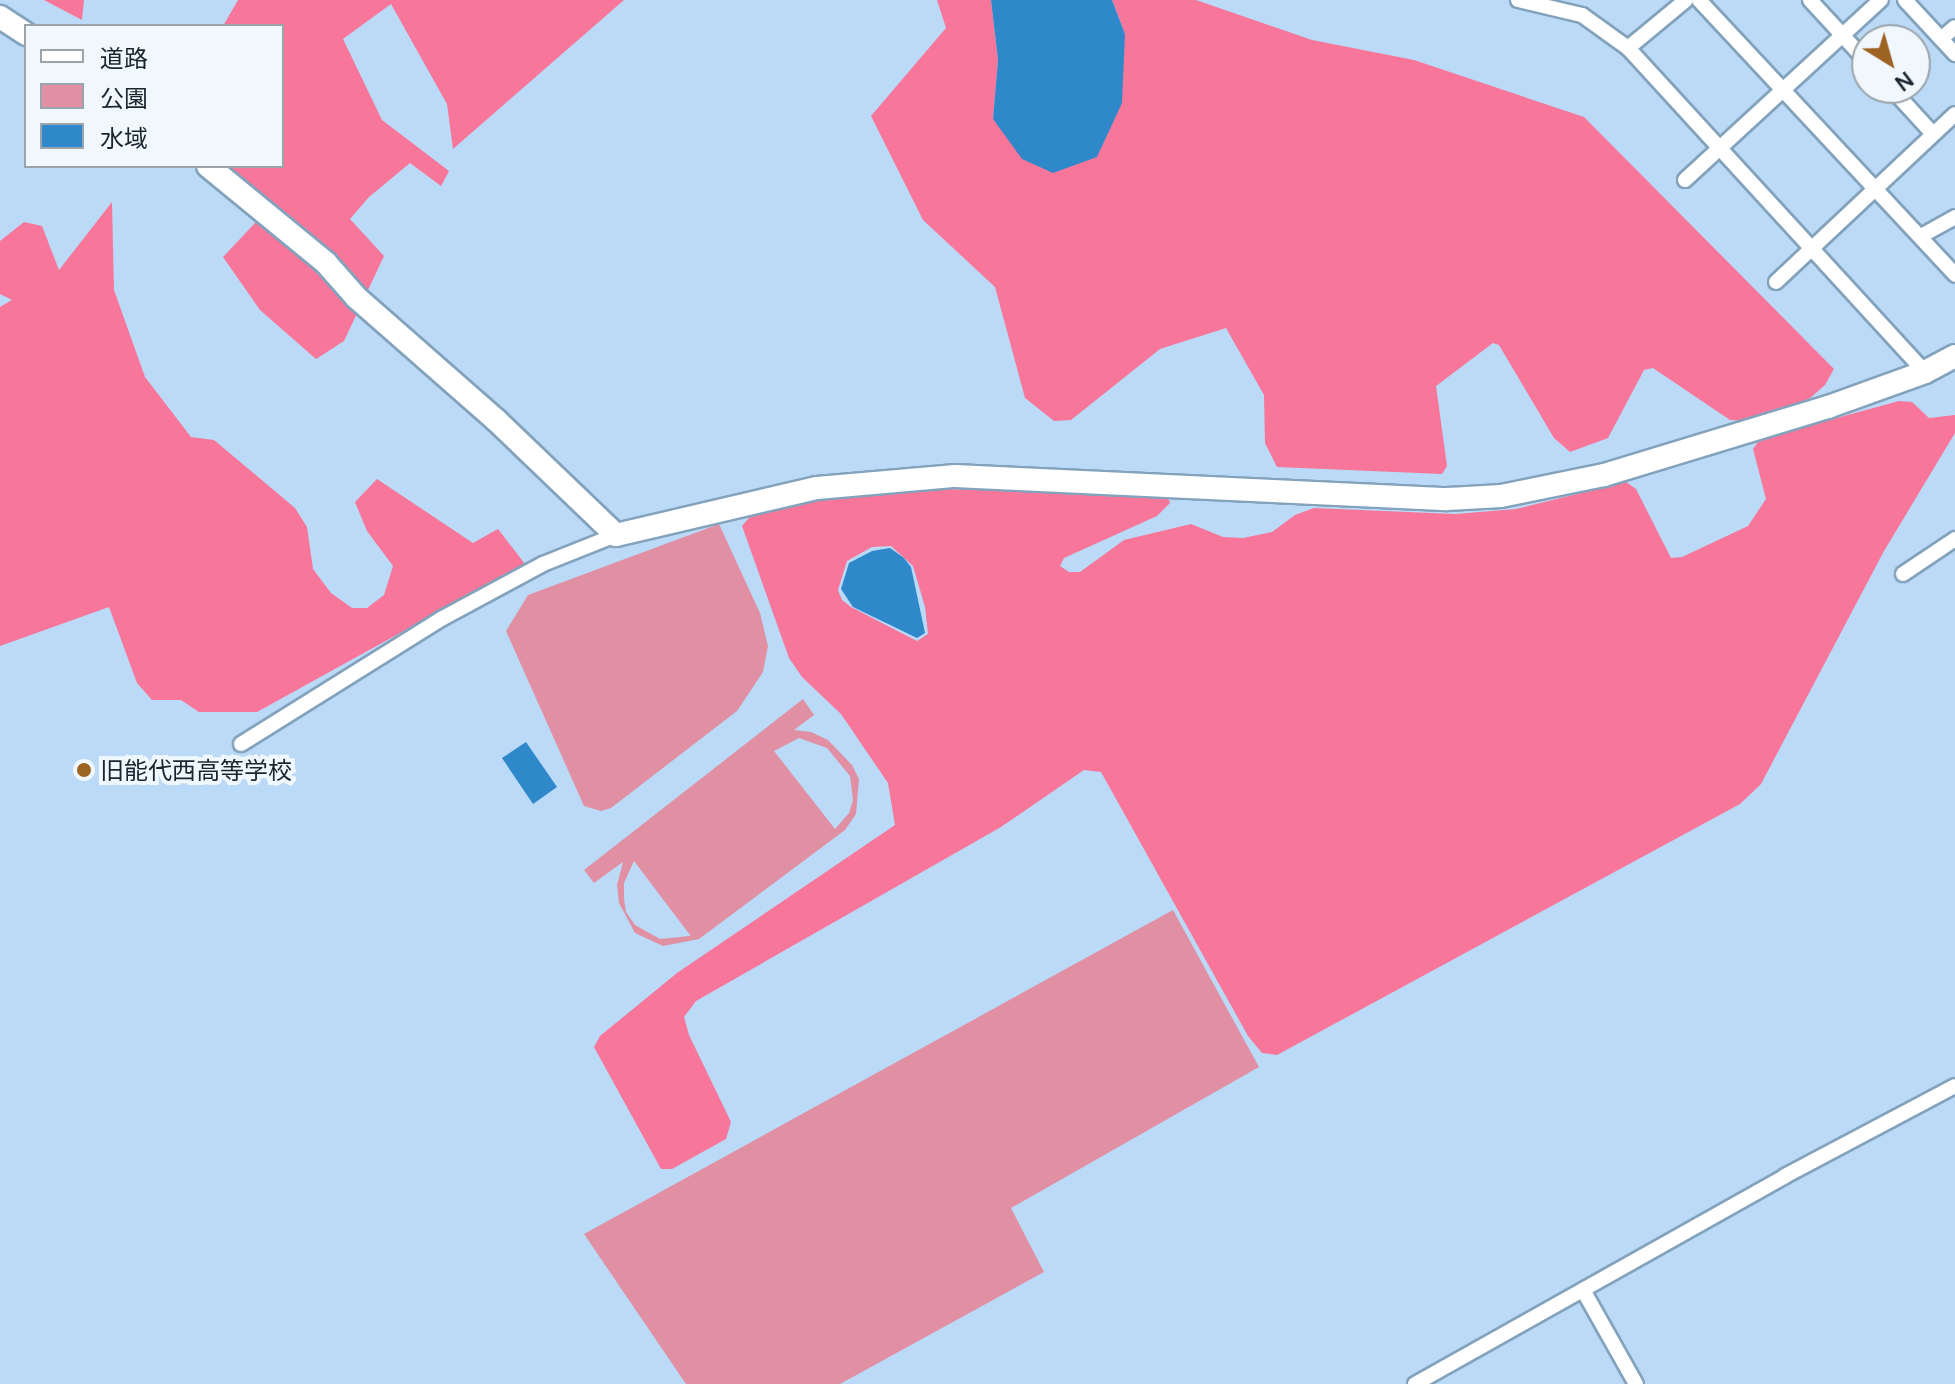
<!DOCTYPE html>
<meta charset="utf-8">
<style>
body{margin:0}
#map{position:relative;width:1955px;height:1384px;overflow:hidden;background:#badaf7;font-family:Manrope,"Noto Sans JP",sans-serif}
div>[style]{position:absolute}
.green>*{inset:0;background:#e190a3}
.forest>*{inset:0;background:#f87699}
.water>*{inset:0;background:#2f88ca}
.roads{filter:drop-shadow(2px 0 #83a2bc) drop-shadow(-2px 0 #83a2bc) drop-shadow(0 2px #83a2bc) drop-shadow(0 -2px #83a2bc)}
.street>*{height:14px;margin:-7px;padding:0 7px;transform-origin:7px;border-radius:7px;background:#fff}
.secondary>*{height:22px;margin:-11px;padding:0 11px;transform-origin:11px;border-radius:11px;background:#fff}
.dots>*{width:22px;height:22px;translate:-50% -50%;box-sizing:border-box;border:4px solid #f1f8fd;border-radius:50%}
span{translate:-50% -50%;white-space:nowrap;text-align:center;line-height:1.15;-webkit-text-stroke:8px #f1f8fd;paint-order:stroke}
.poi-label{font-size:24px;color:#192530}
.left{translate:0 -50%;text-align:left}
.legend{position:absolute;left:24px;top:24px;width:260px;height:144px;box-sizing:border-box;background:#f1f8fd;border:2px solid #9ba4ab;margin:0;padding:10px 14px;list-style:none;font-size:24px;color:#192530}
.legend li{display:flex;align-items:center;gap:16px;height:40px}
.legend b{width:40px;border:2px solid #9ba4ab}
.north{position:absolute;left:1851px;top:24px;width:80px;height:80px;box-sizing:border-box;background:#f1f8fd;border:2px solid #9ba4ab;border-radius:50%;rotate:143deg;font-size:22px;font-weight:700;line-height:32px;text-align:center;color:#192530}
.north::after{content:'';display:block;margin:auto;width:28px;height:36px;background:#9d6322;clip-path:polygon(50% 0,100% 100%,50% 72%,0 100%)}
</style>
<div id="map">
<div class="green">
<div style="clip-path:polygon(719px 524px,760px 613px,768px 646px,763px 672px,737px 711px,611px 808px,601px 811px,584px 806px,506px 631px,528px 595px)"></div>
<div style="clip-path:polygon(evenodd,803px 699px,814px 715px,794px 730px,811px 732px,828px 740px,852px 765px,859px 779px,856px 814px,845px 830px,699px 939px,663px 946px,635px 933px,619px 903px,617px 885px,623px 862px,594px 883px,584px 870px,803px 699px,799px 738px,827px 748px,850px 776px,853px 800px,849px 813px,835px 829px,774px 751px,799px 738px,803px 699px,634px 861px,690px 935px,690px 936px,660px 939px,635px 925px,626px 912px,624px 899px,624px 883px,634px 861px)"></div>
<div style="clip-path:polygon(1173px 910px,1259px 1067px,1011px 1208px,1044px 1272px,840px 1384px,686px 1384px,584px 1234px)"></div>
</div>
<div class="forest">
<div style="clip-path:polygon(44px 0,84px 0,82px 20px)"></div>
<div style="clip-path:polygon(238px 0,624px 0,453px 149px,447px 104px,391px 4px,343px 39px,382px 120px,449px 171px,441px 186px,410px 163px,369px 197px,350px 219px,384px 256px,344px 341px,316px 359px,260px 310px,223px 257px,257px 221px,211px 166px,282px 166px,282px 26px,223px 26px)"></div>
<div style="clip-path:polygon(937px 0,991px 0,998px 60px,993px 119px,1125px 34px,1112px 0,1196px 0,1312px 40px,1414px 60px,1584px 117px,1834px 369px,1825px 385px,1809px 399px,1747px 421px,1730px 420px,1653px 368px,1644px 370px,1608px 438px,1570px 452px,1554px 438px,1499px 345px,1493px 343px,1436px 386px,1447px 466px,1442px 474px,1277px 467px,1265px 443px,1264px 395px,1226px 328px,1160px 349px,1071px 420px,1054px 421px,1025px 398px,995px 287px,923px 220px,871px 116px,946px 28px)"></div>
<div style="clip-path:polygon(112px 202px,114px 290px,145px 377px,191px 437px,214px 440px,295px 508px,307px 527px,313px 569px,331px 593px,352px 608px,367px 608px,384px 595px,393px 566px,367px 531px,355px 502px,377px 479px,473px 543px,498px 529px,525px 564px,257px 712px,199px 712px,181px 700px,152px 700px,137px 683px,109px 607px,0 646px,0 307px,12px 300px,0 294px,0 241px,24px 222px,42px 226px,59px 270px)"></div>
<div style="clip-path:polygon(evenodd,1899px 401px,1912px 402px,1929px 418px,1955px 415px,1955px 433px,1884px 551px,1761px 784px,1740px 804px,1277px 1055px,1262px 1053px,1248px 1036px,1101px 772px,1084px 770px,1001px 827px,696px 1001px,684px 1017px,689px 1035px,731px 1122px,726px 1139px,672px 1169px,661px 1169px,594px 1047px,600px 1036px,677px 973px,895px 825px,888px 783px,841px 714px,802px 677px,789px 658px,742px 526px,754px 512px,817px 501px,937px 489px,1166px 493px,1170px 503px,1157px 516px,1064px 558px,1060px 566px,1069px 572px,1080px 572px,1124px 540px,1191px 524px,1223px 537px,1243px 538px,1272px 532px,1295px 515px,1314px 508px,1455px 514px,1516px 509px,1626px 482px,1636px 489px,1671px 558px,1682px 557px,1748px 526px,1766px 499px,1753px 449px,1760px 439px,1899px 401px,891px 546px,913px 566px,925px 607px,928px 634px,917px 641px,851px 607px,842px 600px,838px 590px,847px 561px,872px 547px,891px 546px)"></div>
</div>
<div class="water">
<div style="clip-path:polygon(991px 0,1112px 0,1125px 34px,1122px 103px,1097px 157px,1053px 173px,1022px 159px,993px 119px,998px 60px)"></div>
<div style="clip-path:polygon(890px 548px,904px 558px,911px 567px,925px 633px,917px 638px,853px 607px,841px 589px,849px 563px,872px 551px)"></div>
<div style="clip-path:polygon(526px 742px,557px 787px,533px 804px,502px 758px)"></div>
</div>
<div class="roads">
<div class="street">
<div style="left:1518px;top:0;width:66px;rotate:13.2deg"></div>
<div style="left:1582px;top:15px;width:57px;rotate:35.7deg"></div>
<div style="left:1628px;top:48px;width:440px;rotate:47.5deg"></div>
<div style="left:1699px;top:0;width:376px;rotate:47deg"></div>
<div style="left:1810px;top:0;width:84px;rotate:47.4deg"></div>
<div style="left:1905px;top:0;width:74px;rotate:47.2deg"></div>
<div style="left:1941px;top:39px;width:18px;rotate:-41deg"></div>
<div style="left:1628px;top:48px;width:75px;rotate:-39.6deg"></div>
<div style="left:1891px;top:88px;width:62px;rotate:47.6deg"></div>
<div style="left:1685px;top:180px;width:266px;rotate:-42.6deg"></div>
<div style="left:1921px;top:236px;width:39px;rotate:-29deg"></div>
<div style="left:1776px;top:282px;width:245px;rotate:-43.2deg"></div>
<div style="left:1903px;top:574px;width:63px;rotate:-33.9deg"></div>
<div style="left:241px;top:744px;width:236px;rotate:-32deg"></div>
<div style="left:441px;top:619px;width:116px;rotate:-28.3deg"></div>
<div style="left:543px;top:564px;width:79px;rotate:-21.7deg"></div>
<div style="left:1583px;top:1290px;width:108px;rotate:60.6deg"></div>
<div style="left:1415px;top:1384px;width:424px;rotate:-29.3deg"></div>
<div style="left:1785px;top:1176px;width:192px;rotate:-27.9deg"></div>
</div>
<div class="secondary">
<div style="left:0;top:17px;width:31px;rotate:33deg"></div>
<div style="left:208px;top:166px;width:153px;rotate:39.4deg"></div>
<div style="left:326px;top:263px;width:47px;rotate:48.5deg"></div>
<div style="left:357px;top:298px;width:185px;rotate:41.3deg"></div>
<div style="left:496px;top:420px;width:166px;rotate:43.8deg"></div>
<div style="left:616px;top:535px;width:206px;rotate:-13.2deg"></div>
<div style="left:817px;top:488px;width:139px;rotate:-5deg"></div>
<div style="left:955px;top:476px;width:493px;rotate:2.7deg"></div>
<div style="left:1447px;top:499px;width:54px;rotate:-3.2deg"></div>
<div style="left:1501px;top:496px;width:105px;rotate:-11.5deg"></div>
<div style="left:1604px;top:475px;width:234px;rotate:-16.9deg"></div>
<div style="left:1828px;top:407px;width:103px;rotate:-19.8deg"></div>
<div style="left:1925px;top:372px;width:34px;rotate:-28deg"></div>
</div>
</div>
<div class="dots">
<div style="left:84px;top:770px;background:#9d6322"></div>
</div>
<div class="poi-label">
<span class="left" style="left:100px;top:770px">旧能代西高等学校</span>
</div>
<ul class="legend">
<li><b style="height:10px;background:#fff"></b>道路</li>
<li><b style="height:22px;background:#e190a3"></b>公園</li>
<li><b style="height:22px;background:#2f88ca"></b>水域</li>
</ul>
<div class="north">N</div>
</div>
